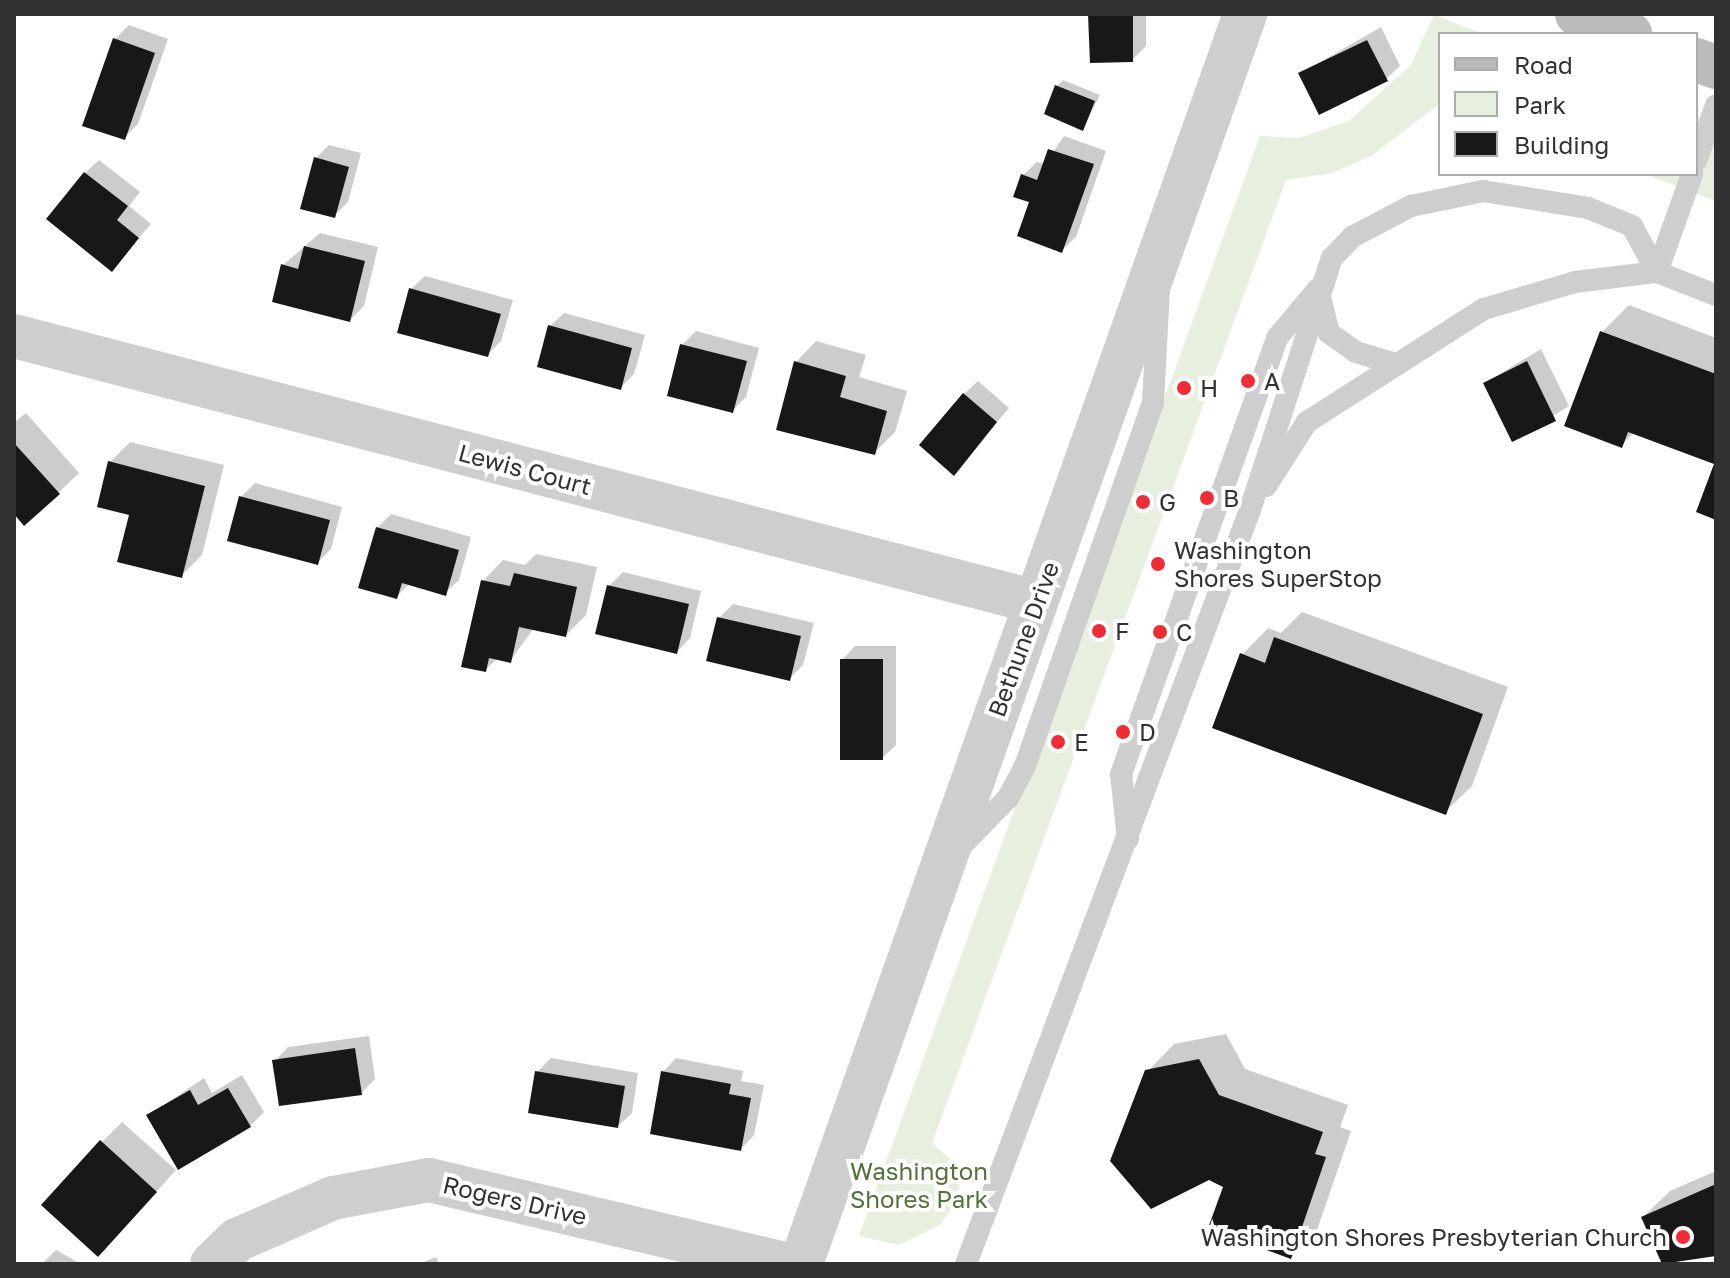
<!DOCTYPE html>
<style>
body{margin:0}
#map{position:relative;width:1730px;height:1278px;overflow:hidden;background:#fff;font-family:"Golos Text",sans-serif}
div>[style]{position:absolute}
.green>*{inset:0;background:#e7efdf}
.shadow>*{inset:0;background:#0003}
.building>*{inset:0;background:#181818}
.lane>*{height:22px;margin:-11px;padding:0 11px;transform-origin:11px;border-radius:11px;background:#cecece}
.street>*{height:44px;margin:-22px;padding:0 22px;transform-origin:22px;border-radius:22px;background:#cecece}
.secondary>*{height:44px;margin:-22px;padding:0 22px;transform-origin:22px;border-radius:22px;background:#bbb}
.dots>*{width:22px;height:22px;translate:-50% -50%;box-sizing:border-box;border:4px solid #fff;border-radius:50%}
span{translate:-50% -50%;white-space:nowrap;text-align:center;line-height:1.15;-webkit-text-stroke:8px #fff;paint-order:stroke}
.poi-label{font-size:24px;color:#313131}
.left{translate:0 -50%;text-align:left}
.right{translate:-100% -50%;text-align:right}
.street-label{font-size:24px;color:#313131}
.park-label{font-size:24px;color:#53713b}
.frame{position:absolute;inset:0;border:16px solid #313131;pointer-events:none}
.legend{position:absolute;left:1438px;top:32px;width:260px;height:144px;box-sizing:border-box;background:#fff;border:2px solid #adadad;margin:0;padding:10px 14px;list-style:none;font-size:24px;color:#313131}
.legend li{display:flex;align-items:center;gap:16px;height:40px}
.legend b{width:40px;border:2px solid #adadad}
</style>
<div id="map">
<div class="green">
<div style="clip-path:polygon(1434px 15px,1484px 34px,1440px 34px,1440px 103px,1373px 155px,1332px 173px,1286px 180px,932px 1143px,962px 1170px,957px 1199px,941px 1224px,899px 1245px,859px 1236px,1260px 136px,1299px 138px,1349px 121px,1411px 65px)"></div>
<div style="clip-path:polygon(1696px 117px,1716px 125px,1716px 201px,1645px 174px,1696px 174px)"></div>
</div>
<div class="shadow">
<div style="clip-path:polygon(1090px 14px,1146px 14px,1146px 46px,1132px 60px)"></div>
<div style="clip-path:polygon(129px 25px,168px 39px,138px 124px,124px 138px,115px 39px)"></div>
<div style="clip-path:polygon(1381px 27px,1400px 66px,1386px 79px,1301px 73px)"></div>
<div style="clip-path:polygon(1063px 80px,1100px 95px,1083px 128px,1057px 86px)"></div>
<div style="clip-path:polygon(1064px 136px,1106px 151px,1076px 237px,1062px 250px,1023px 175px,1037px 162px,1045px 164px)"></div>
<div style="clip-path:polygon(329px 145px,361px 153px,348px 202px,334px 216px,316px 158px)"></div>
<div style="clip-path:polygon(99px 160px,140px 192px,129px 206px,151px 224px,112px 269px,85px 173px)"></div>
<div style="clip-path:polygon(320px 233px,378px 247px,364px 306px,350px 320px,283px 265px)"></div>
<div style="clip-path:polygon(425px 276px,513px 300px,501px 341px,487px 355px,411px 289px)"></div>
<div style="clip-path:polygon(1629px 305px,1716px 338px,1716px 463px,1634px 432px,1621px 446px,1567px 425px,1602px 332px)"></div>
<div style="clip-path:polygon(564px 313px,645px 335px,634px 374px,620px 388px,550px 326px)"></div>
<div style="clip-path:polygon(696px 331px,759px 348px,746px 397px,733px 410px,682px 345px)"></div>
<div style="clip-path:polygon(816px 341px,866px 355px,859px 377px,907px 391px,895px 432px,875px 452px,796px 362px)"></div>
<div style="clip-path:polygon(1541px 349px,1569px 406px,1513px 440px,1485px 383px)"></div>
<div style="clip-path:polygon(978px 381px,1009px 408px,954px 473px,964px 394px)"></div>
<div style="clip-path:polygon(26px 413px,79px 473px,58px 493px,14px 510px,14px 423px)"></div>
<div style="clip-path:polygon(130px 442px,224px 465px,202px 555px,181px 576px,131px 514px,110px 462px)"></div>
<div style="clip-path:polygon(255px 483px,342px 507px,331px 549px,317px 563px,241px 497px)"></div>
<div style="clip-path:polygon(391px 514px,471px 537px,459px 580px,445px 593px,410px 583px,396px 597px,377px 528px)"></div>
<div style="clip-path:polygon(536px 554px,597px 567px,586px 615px,566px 635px,534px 628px,510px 661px,498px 658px,485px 670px,483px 581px,503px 560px,525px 565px)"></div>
<div style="clip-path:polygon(623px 572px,701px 591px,690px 638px,677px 652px,609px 586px)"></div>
<div style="clip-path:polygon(733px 604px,814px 623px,803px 665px,789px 679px,719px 618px)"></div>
<div style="clip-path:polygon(1302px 612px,1508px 687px,1472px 786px,1445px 812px,1242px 655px,1268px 628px,1281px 633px)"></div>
<div style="clip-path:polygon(855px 646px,896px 646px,896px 745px,882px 758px,842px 660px)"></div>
<div style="clip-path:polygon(1226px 1034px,1245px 1069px,1348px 1105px,1340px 1127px,1351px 1131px,1317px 1230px,1291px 1257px,1225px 1186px,1209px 1178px,1147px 1072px,1174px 1044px)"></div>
<div style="clip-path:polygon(369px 1036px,375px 1079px,361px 1093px,275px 1061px,288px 1047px)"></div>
<div style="clip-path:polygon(551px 1058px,638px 1073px,632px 1113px,618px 1126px,537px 1072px)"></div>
<div style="clip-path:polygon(676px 1058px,743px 1071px,741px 1081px,764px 1085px,754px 1135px,741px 1149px,663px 1072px)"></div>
<div style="clip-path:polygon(242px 1075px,264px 1112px,250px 1126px,148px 1116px,204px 1078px,212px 1093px)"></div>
<div style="clip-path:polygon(122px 1122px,176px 1170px,118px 1234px,102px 1142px)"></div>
<div style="clip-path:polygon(1716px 1171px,1716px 1254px,1664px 1264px,1643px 1217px,1670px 1191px)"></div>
<div style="clip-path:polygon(56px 1250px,81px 1264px,44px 1262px)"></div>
<div style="clip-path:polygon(436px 1257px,439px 1264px,419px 1264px)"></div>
</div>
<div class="building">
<div style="clip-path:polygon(1088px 14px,1133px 14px,1133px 62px,1090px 63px)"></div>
<div style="clip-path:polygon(113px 38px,155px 53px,125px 140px,82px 126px)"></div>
<div style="clip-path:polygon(1367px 40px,1388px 81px,1319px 115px,1298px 73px)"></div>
<div style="clip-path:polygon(1055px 85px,1095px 101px,1083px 131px,1044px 114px)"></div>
<div style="clip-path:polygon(1048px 149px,1094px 164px,1062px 253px,1017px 236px,1029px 202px,1013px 197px,1021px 174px,1037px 180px)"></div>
<div style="clip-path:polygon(314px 157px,349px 167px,335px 218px,300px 209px)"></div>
<div style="clip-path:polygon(84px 172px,128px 206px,117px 220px,139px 238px,112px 272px,46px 219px)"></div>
<div style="clip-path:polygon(304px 246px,365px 261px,350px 322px,272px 302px,281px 264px,298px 269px)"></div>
<div style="clip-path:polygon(409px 288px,501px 314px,488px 357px,397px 333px)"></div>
<div style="clip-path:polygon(548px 325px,632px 348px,621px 390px,537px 367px)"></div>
<div style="clip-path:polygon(1600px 331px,1716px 374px,1716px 520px,1696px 512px,1714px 464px,1628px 432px,1622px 448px,1564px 426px)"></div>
<div style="clip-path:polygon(680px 344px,747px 361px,733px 413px,667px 396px)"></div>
<div style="clip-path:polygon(794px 361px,846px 376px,840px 397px,887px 411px,875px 455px,776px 430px)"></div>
<div style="clip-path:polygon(1527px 361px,1556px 421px,1512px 442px,1483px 383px)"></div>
<div style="clip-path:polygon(963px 393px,997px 422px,954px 476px,919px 445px)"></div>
<div style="clip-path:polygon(14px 443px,60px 494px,24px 526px,14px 514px)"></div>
<div style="clip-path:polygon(108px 461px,205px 486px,182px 578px,117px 562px,129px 515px,97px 507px)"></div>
<div style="clip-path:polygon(239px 496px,330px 520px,318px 565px,227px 541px)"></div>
<div style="clip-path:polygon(376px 527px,459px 550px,446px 596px,402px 583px,397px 599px,358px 588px)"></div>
<div style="clip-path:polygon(514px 573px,577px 587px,566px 637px,519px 627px,511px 663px,489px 658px,486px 672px,461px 667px,481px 580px,510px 586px)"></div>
<div style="clip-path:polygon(607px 585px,689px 604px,677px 654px,595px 634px)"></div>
<div style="clip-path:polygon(717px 617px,801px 636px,790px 681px,706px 661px)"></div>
<div style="clip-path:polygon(1274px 637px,1483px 714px,1446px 815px,1212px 728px,1240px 653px,1265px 663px)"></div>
<div style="clip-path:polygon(840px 659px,883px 659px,883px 760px,840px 760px)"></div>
<div style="clip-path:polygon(355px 1048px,362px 1095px,279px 1106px,272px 1060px)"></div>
<div style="clip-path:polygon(1199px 1059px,1219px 1095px,1323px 1132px,1315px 1154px,1326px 1157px,1291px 1259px,1208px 1228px,1223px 1187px,1209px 1180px,1151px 1209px,1110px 1161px,1145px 1070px)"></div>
<div style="clip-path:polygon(535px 1071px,625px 1086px,618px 1128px,528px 1113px)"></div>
<div style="clip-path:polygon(661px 1071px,731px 1084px,729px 1094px,751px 1098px,741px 1151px,650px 1134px)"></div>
<div style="clip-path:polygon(228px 1088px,251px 1127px,178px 1170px,146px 1115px,190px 1090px,198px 1105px)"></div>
<div style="clip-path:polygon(100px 1140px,157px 1192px,98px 1257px,41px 1205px)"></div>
<div style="clip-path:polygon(1716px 1184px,1716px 1256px,1662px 1264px,1641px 1217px)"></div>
</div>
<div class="lane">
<div style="left:1696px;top:161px;width:59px;rotate:-70.3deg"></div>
<div style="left:1657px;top:272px;width:104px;rotate:-70.3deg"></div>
<div style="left:1319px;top:293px;width:41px;rotate:76deg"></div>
<div style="left:1329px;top:333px;width:33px;rotate:35deg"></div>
<div style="left:1356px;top:352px;width:38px;rotate:17deg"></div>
<div style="left:1266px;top:486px;width:76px;rotate:-57.4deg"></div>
<div style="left:1307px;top:422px;width:210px;rotate:-32.6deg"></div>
<div style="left:1484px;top:309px;width:95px;rotate:-16.5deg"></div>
<div style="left:1575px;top:282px;width:83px;rotate:-7deg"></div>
<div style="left:1657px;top:272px;width:63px;rotate:21.3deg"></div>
<div style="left:1128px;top:839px;width:65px;rotate:-96.1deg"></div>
<div style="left:1121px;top:774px;width:463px;rotate:-70.3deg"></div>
<div style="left:1277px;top:338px;width:64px;rotate:-50.1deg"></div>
<div style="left:959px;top:848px;width:70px;rotate:-45.6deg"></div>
<div style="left:1008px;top:798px;width:36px;rotate:-62deg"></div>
<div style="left:1025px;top:766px;width:385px;rotate:-70.6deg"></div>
<div style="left:1153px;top:403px;width:114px;rotate:-87deg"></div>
<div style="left:966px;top:1264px;width:806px;rotate:-69.36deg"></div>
<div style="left:1250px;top:510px;width:265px;rotate:-72deg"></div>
<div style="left:1332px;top:258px;width:29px;rotate:-46deg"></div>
<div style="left:1352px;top:237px;width:67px;rotate:-27.7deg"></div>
<div style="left:1411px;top:206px;width:74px;rotate:-11.8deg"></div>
<div style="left:1483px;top:191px;width:106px;rotate:9.2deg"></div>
<div style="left:1588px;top:208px;width:48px;rotate:22.2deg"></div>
<div style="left:1632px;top:226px;width:52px;rotate:61.5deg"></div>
</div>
<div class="street">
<div style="left:14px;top:336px;width:1056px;rotate:14.59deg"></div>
<div style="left:212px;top:1264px;width:35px;rotate:-44deg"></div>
<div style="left:237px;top:1240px;width:105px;rotate:-23.6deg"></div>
<div style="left:333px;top:1198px;width:98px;rotate:-10.6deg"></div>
<div style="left:429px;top:1180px;width:365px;rotate:13.3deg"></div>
<div style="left:801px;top:1264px;width:1327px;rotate:-70.44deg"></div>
</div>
<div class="secondary">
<div style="left:1577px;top:14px;width:57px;rotate:20.7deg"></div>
<div style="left:1696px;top:60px;width:21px;rotate:19deg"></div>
</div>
<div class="dots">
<div style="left:1248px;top:381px;background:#ef2d37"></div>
<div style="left:1184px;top:388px;background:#ef2d37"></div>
<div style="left:1207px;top:498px;background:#ef2d37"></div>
<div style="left:1143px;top:502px;background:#ef2d37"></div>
<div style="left:1158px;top:564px;background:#ef2d37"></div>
<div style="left:1099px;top:631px;background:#ef2d37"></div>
<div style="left:1160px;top:632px;background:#ef2d37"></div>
<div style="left:1123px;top:732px;background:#ef2d37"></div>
<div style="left:1058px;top:742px;background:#ef2d37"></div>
<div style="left:1683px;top:1237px;background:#ef2d37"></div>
</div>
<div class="poi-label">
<span class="left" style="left:1264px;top:381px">A</span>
<span class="left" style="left:1200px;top:388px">H</span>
<span class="left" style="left:1223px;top:498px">B</span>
<span class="left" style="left:1159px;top:502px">G</span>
<span class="left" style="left:1174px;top:564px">Washington<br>Shores SuperStop</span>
<span class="left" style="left:1115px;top:631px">F</span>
<span class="left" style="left:1176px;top:632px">C</span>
<span class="left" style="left:1139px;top:732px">D</span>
<span class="left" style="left:1074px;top:742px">E</span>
<span class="right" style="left:1667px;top:1237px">Washington Shores Presbyterian Church</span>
</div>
<div class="street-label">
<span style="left:525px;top:469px;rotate:15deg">Lewis Court</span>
<span style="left:1023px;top:639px;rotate:-70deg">Bethune Drive</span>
<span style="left:515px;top:1200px;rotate:13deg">Rogers Drive</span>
</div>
<div class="park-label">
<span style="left:919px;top:1185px">Washington<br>Shores Park</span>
</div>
<div class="frame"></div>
<ul class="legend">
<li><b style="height:10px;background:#bbb"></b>Road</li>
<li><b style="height:22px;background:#e7efdf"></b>Park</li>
<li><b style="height:22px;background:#181818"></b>Building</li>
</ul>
</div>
